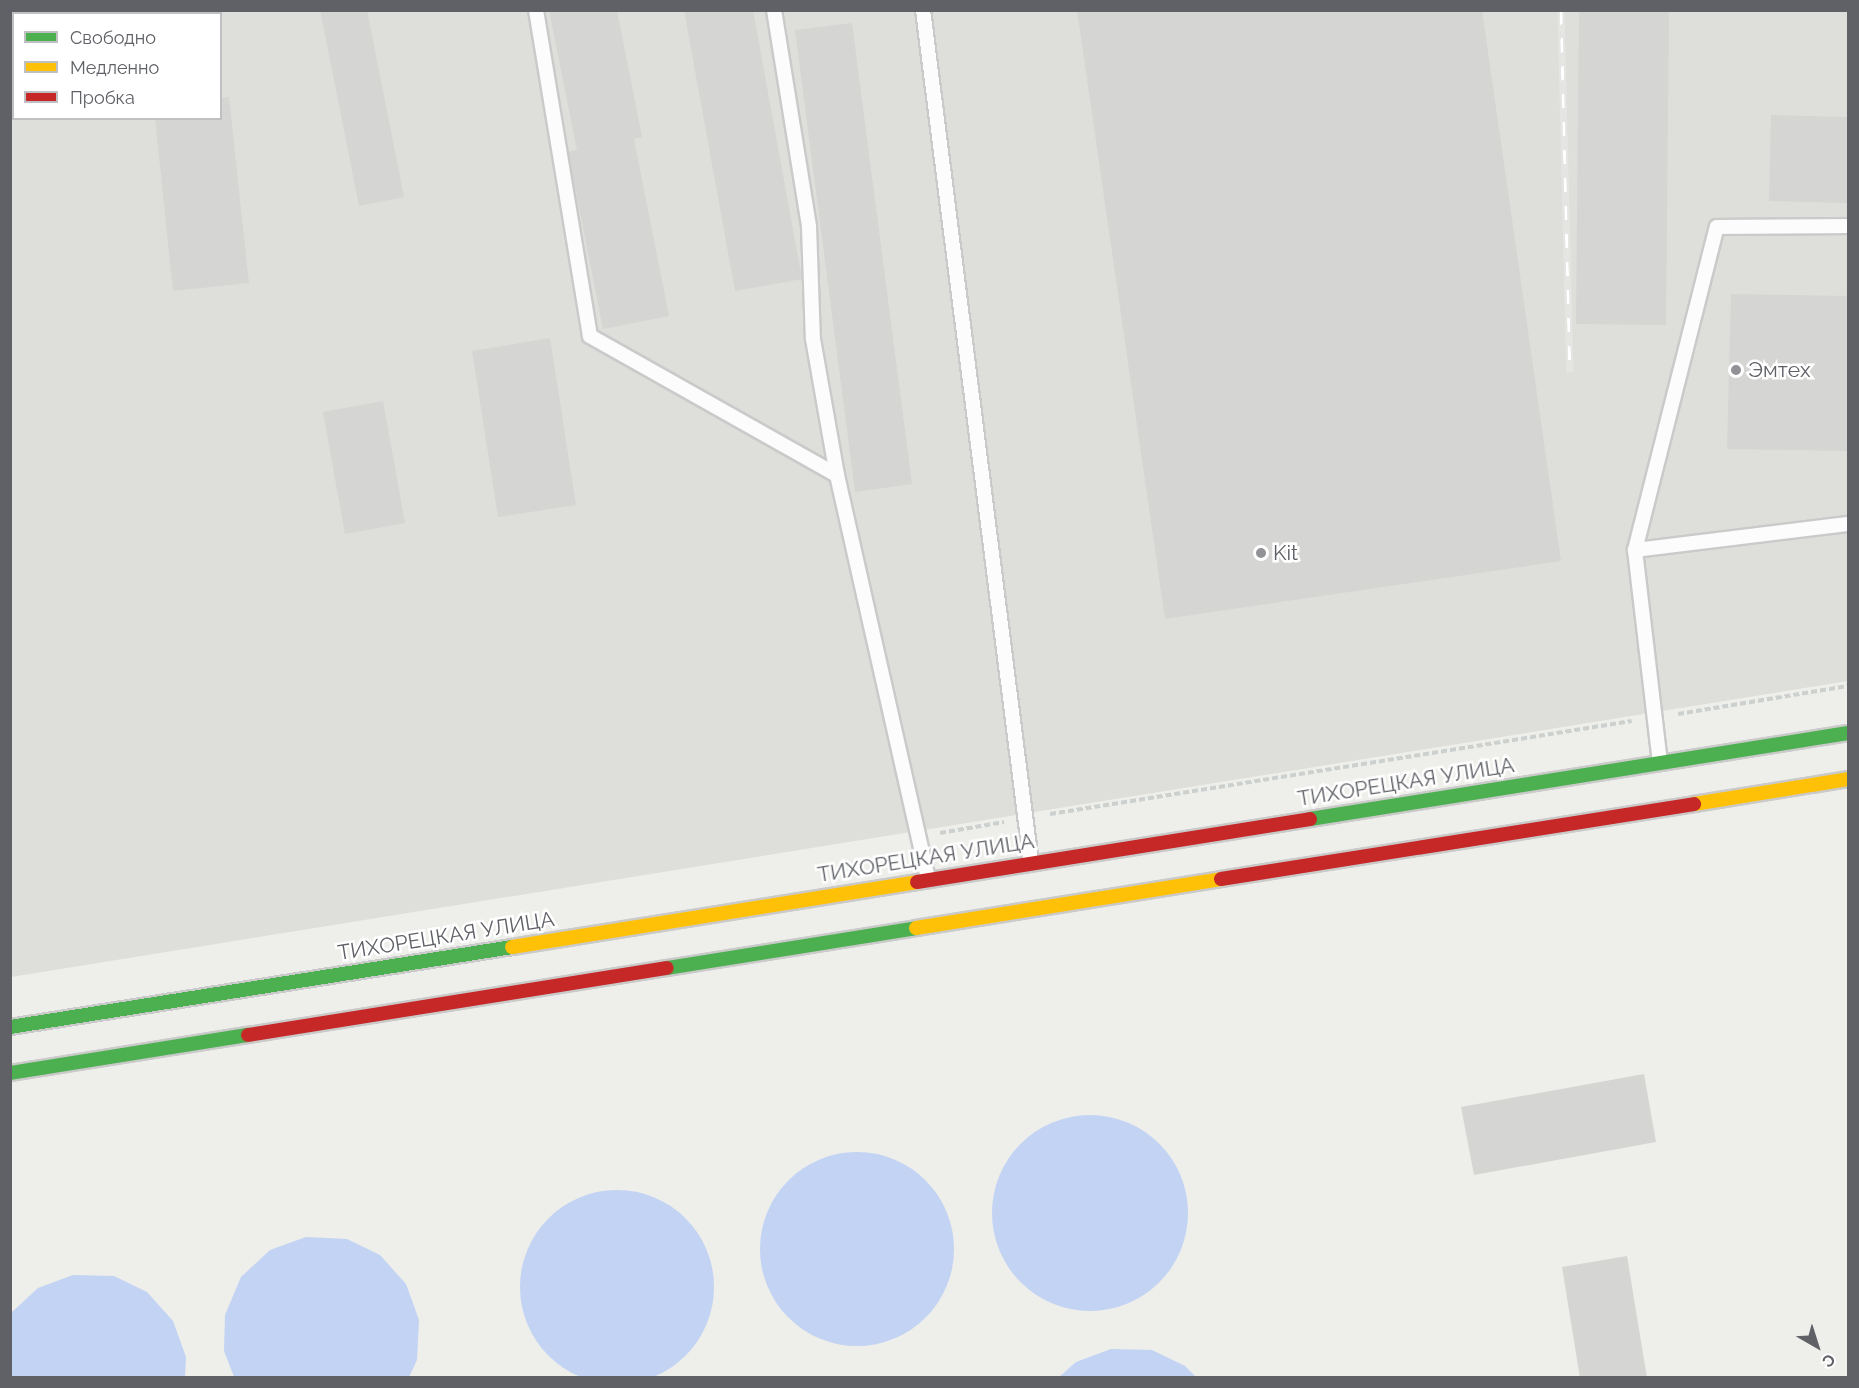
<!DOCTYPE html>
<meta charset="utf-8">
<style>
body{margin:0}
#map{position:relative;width:1859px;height:1388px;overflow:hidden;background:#eeeeea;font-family:Raleway,sans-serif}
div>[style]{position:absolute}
.industrial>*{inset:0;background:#dededa}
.water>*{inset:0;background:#c2d3f4}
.round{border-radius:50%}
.building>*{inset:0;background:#d5d5d3}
.path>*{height:4px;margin-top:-2px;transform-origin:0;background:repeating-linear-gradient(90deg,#ccd0cf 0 6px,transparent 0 9px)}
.roads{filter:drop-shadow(2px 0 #cacaca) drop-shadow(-2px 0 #cacaca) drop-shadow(0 2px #cacaca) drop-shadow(0 -2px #cacaca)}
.lane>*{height:14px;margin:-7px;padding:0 7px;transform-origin:7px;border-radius:7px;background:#fcfcfc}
.fast>*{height:14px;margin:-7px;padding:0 7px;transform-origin:7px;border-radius:7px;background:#4caf50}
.slow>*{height:14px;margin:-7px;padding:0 7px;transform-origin:7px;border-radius:7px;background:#ffc107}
.jam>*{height:14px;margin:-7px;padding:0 7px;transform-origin:7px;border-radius:7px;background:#c62828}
.rail>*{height:7px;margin-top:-3.5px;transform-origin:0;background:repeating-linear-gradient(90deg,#fff 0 14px,#e5e5e4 0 28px);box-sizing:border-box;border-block:2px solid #e5e5e4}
.dots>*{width:16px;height:16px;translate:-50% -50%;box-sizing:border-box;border:3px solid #fff;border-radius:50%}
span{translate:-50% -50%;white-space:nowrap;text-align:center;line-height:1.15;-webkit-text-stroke:5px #fff;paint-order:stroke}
.poi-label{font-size:21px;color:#5f6167}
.left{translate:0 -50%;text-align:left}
.street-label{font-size:21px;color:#5f6167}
.frame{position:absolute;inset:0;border:12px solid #5f6167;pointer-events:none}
.legend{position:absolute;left:12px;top:12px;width:210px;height:108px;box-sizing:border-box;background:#fff;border:2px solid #bfc0c2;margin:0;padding:8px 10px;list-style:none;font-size:18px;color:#5f6167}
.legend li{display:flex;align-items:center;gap:12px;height:30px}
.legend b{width:30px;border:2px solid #bfc0c2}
.north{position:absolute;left:1787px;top:1316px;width:60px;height:60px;-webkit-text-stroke:4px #fff;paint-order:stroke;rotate:141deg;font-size:16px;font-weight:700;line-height:24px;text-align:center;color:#5f6167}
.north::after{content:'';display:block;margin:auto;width:21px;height:27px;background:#5f6167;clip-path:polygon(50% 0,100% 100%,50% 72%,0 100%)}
</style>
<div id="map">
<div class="industrial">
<div style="clip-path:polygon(evenodd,11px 11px,1848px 11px,1848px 681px,11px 977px,11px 11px,14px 14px,220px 14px,220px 118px,14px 118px,14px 14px)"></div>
</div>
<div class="water">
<div class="round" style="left:992px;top:1115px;width:196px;height:196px"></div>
<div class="round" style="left:760px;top:1152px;width:194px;height:194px"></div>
<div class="round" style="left:520px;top:1190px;width:194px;height:194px"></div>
<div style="clip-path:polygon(306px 1237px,347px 1239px,380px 1255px,406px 1284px,419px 1320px,417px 1360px,409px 1377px,234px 1377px,224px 1351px,225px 1315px,241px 1277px,270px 1250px)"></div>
<div style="clip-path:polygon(73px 1275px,114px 1276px,147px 1292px,173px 1321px,186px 1357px,185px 1377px,11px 1377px,11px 1313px,38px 1288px)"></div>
<div style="clip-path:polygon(1111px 1349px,1152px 1350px,1185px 1366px,1196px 1377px,1059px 1377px,1076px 1362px)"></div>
</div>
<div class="building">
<div style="clip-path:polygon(320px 10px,367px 10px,404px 197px,359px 206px)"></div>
<div style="clip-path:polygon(549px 10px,617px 10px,642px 137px,634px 139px,669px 316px,603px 329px,568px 152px,577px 150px)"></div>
<div style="clip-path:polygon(684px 10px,753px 10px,802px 279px,735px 291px)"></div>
<div style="clip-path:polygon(1077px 10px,1482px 10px,1561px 561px,1165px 619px)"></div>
<div style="clip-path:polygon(1579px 10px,1669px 10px,1666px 325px,1576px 324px)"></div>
<div style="clip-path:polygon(852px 23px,912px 484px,855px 492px,795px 30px)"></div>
<div style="clip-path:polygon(229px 97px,249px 283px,173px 291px,155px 118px,220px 118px,220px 98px)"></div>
<div style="clip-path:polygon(1771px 115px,1848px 117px,1848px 203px,1769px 201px)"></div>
<div style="clip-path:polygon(1731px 294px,1848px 296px,1848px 451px,1727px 449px)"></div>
<div style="clip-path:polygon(550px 338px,576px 505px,498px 517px,472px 351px)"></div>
<div style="clip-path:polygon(383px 401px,405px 523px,345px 534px,323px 412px)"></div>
<div style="clip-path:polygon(1644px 1074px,1656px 1142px,1474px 1175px,1461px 1107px)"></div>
<div style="clip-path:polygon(1627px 1256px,1647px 1378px,1580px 1378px,1562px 1267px)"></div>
</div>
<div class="path">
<div style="left:1678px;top:714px;width:172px;rotate:-9.4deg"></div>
<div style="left:1050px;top:814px;width:589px;rotate:-9.08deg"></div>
<div style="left:940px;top:833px;width:65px;rotate:-9.8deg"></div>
</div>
<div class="roads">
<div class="lane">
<div style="left:536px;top:10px;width:330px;rotate:80.6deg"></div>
<div style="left:590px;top:336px;width:283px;rotate:29.4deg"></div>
<div style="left:774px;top:10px;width:220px;rotate:80.8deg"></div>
<div style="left:809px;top:227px;width:112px;rotate:88deg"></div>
<div style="left:813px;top:339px;width:138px;rotate:80deg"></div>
<div style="left:837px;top:475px;width:415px;rotate:77.3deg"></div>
<div style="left:923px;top:10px;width:859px;rotate:82.78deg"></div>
<div style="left:1635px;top:550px;width:333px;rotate:-75.8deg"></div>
<div style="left:1717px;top:227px;width:131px;rotate:-0.4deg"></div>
<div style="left:1660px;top:763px;width:214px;rotate:-96.7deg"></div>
<div style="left:1635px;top:550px;width:215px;rotate:-7deg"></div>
</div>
<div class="fast">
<div style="left:1310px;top:819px;width:545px;rotate:-9.08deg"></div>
<div style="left:667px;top:968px;width:252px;rotate:-9.1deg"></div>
<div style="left:10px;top:1027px;width:508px;rotate:-9.05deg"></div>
<div style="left:10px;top:1073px;width:241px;rotate:-9.1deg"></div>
</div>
<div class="slow">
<div style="left:1694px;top:804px;width:156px;rotate:-9.2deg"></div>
<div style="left:916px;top:928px;width:309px;rotate:-9.1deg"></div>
<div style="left:512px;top:947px;width:410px;rotate:-9.1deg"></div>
</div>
<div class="jam">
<div style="left:1221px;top:879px;width:479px;rotate:-9deg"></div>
<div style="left:917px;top:882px;width:398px;rotate:-9.1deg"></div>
<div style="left:248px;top:1035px;width:424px;rotate:-9.1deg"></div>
</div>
</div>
<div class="rail">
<div style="left:1561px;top:10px;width:362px;rotate:88.6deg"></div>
</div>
<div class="dots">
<div style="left:1736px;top:370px;background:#919295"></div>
<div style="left:1261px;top:553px;background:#919295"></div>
</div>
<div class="poi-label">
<span class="left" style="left:1748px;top:370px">Эмтех</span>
<span class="left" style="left:1273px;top:553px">Kit</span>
</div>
<div class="street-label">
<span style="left:1406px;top:782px;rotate:-9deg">ТИХОРЕЦКАЯ УЛИЦА</span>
<span style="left:926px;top:858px;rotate:-9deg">ТИХОРЕЦКАЯ УЛИЦА</span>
<span style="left:446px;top:936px;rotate:-9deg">ТИХОРЕЦКАЯ УЛИЦА</span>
</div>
<div class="frame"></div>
<ul class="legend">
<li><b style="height:8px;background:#4caf50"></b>Свободно</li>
<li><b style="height:8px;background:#ffc107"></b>Медленно</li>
<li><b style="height:8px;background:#c62828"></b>Пробка</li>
</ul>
<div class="north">С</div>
</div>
